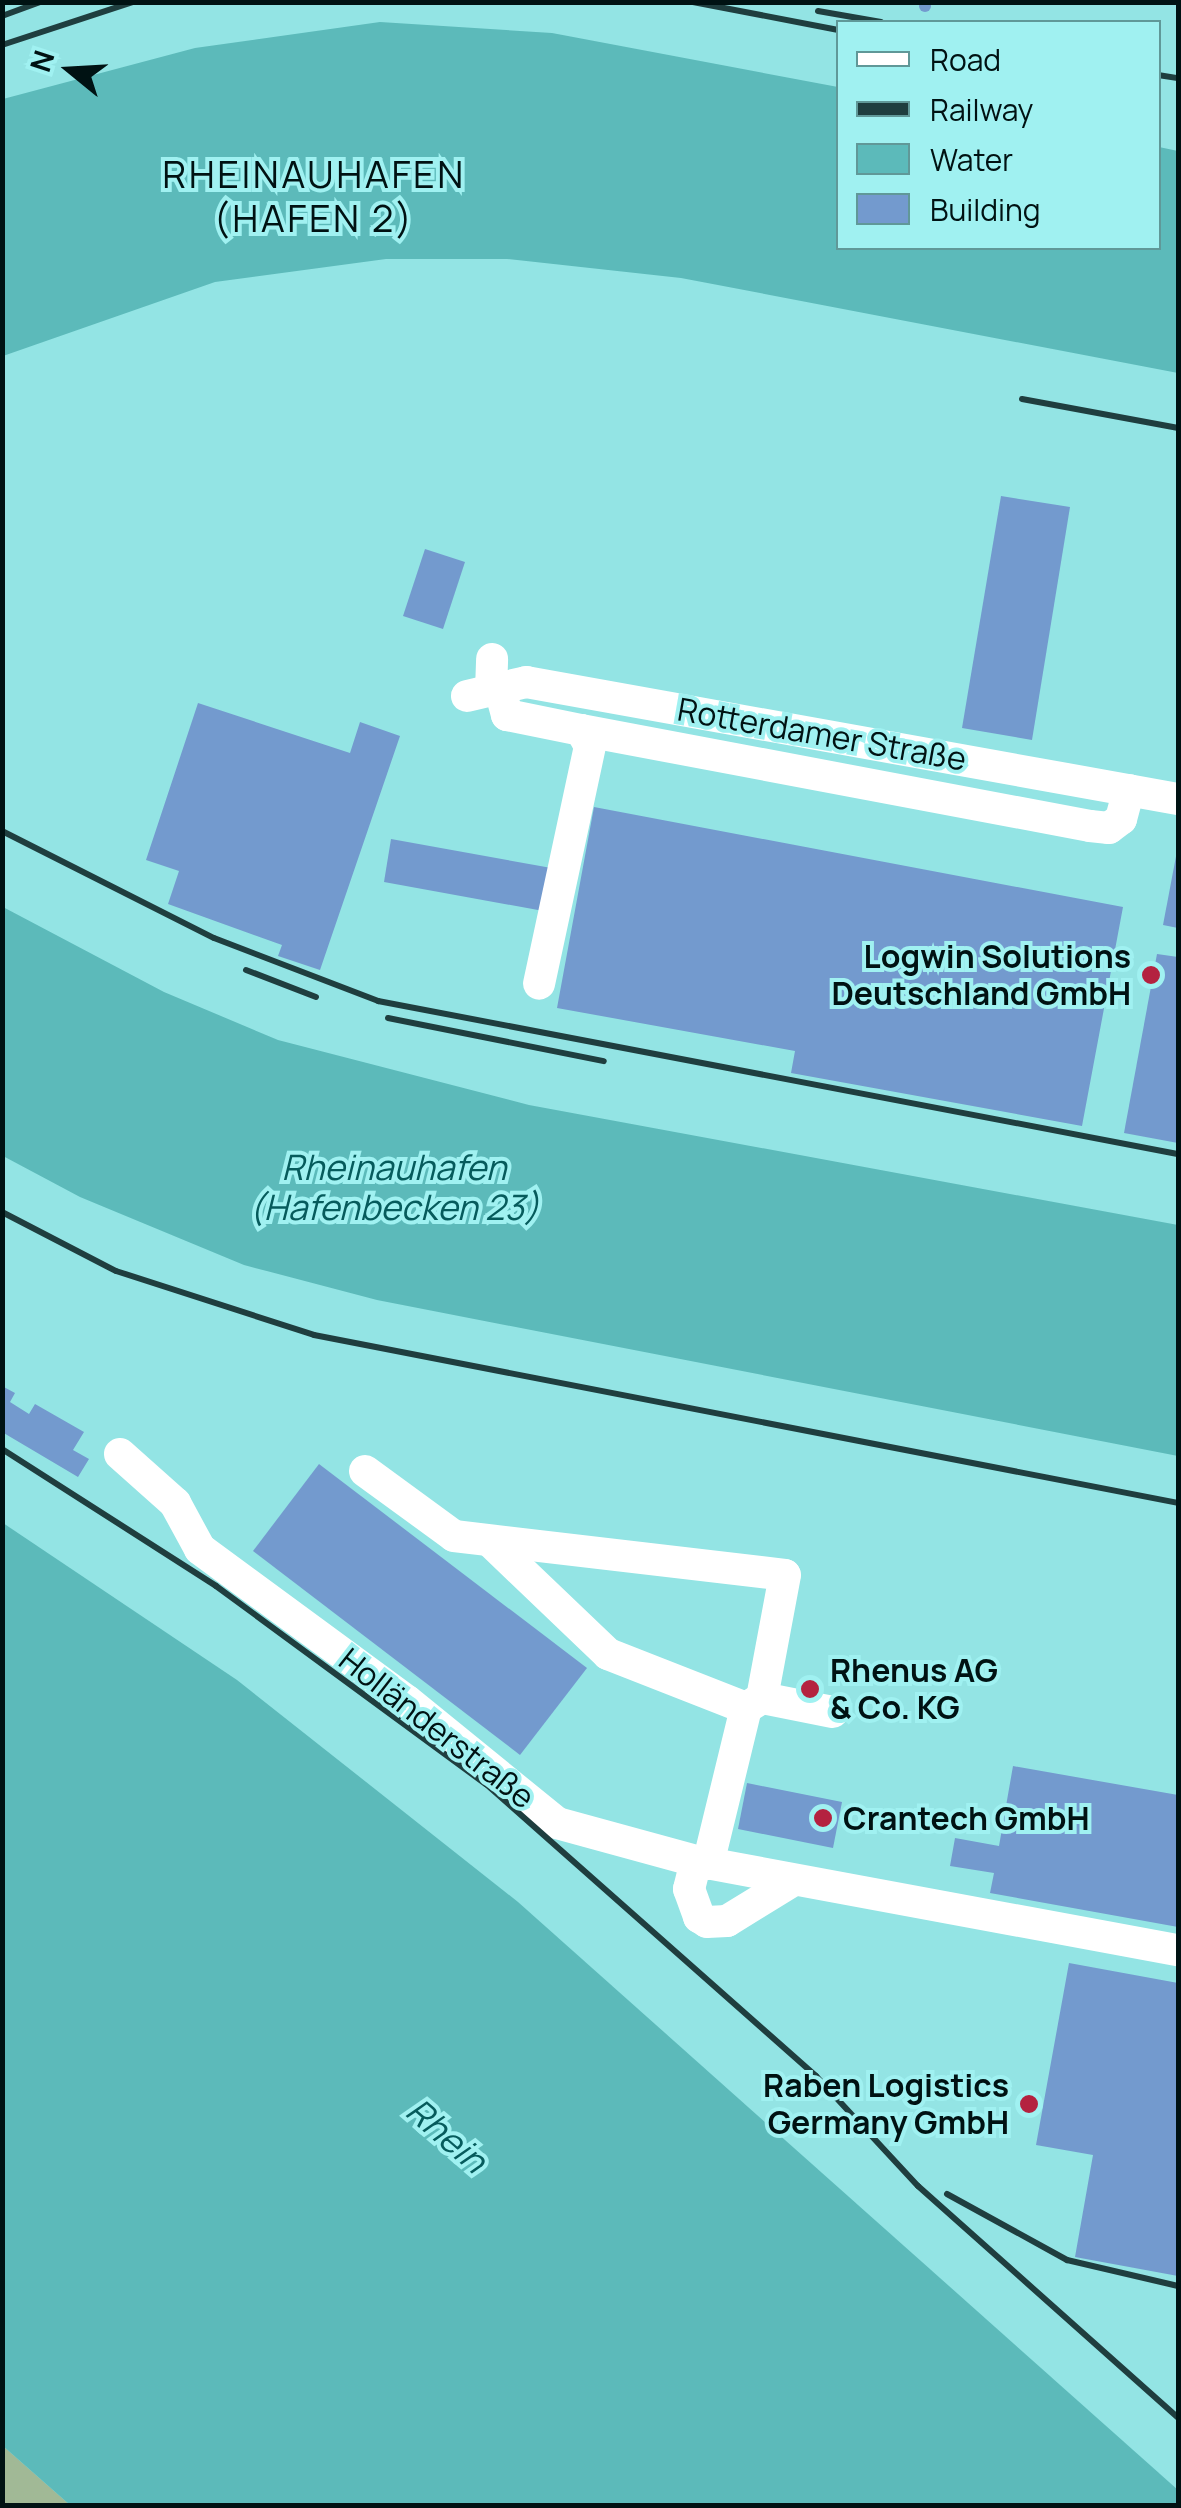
<!DOCTYPE html>
<meta charset="utf-8">
<style>
body{margin:0}
#map{position:relative;width:1181px;height:2508px;overflow:hidden;background:#93e4e4;font-family:Manrope,sans-serif}
div>[style]{position:absolute}
.green>*{inset:0;background:#a1b996}
.water>*{inset:0;background:#5cbaba}
.building>*{inset:0;background:#739ace}
.round{border-radius:50%}
.minor>*{height:32px;margin:-16px;padding:0 16px;transform-origin:16px;border-radius:16px;background:#fff}
.rail>*{height:6px;margin:-3px;padding:0 3px;transform-origin:3px;border-radius:3px;background:#1f3e3f}
.dots>*{width:28px;height:28px;translate:-50% -50%;box-sizing:border-box;border:5px solid #a0f1f1;border-radius:50%}
span{translate:-50% -50%;white-space:nowrap;text-align:center;line-height:1.15;-webkit-text-stroke:8px #a0f1f1;paint-order:stroke}
.street-label{font-size:32px;color:#001213}
.poi-label{font-size:32px;color:#001213;font-weight:700}
.right{translate:-100% -50%;text-align:right}
.left{translate:0 -50%;text-align:left}
.water-label{font-size:35px;color:#065b5c;font-style:italic}
.quarter-label{font-size:38px;color:#001213;letter-spacing:2.5px}
.frame{position:absolute;inset:0;border:5px solid #001213;pointer-events:none}
.legend{position:absolute;left:836px;top:20px;width:325px;height:230px;box-sizing:border-box;background:#a0f1f1;border:2px solid #609898;margin:0;padding:12px 18px;list-style:none;font-size:30px;color:#001213}
.legend li{display:flex;align-items:center;gap:20px;height:50px}
.legend b{width:50px;border:2px solid #609898}
.north{position:absolute;left:20px;top:20px;width:100px;height:100px;-webkit-text-stroke:8px #a0f1f1;paint-order:stroke;rotate:288deg;font-size:28px;font-weight:700;line-height:40px;text-align:center;color:#001213}
.north::after{content:'';display:block;margin:auto;width:35px;height:45px;background:#001213;clip-path:polygon(50% 0,100% 100%,50% 72%,0 100%)}
</style>
<div id="map">
<div class="green">
<div style="clip-path:polygon(3px 2446px,70px 2505px,3px 2505px)"></div>
</div>
<div class="water">
<div style="clip-path:polygon(380px 22px,552px 33px,838px 87px,838px 248px,1158px 248px,1159px 147px,1178px 151px,1178px 373px,681px 278px,507px 259px,386px 259px,215px 282px,3px 356px,3px 99px,195px 48px)"></div>
<div style="clip-path:polygon(3px 907px,164px 992px,278px 1040px,529px 1105px,1178px 1225px,1178px 1456px,377px 1300px,244px 1265px,80px 1197px,3px 1156px)"></div>
<div style="clip-path:polygon(3px 1523px,237px 1680px,518px 1902px,1178px 2490px,1178px 2505px,70px 2505px,3px 2446px)"></div>
</div>
<div class="building">
<div class="round" style="left:919px;top:0;width:12px;height:12px"></div>
<div style="clip-path:polygon(1001px 496px,1070px 507px,1032px 740px,962px 728px)"></div>
<div style="clip-path:polygon(425px 549px,465px 562px,443px 629px,403px 616px)"></div>
<div style="clip-path:polygon(198px 703px,350px 753px,360px 722px,400px 736px,320px 970px,278px 956px,282px 945px,168px 904px,179px 871px,146px 860px)"></div>
<div style="clip-path:polygon(594px 807px,1123px 907px,1082px 1126px,791px 1073px,795px 1051px,557px 1008px)"></div>
<div style="clip-path:polygon(391px 839px,557px 869px,549px 912px,384px 882px)"></div>
<div style="clip-path:polygon(1177px 851px,1178px 851px,1178px 928px,1163px 925px)"></div>
<div style="clip-path:polygon(1157px 954px,1178px 957px,1178px 1143px,1124px 1133px)"></div>
<div style="clip-path:polygon(2px 1386px,15px 1393px,10px 1402px,29px 1414px,35px 1404px,84px 1432px,73px 1450px,89px 1459px,78px 1477px,2px 1432px)"></div>
<div style="clip-path:polygon(319px 1464px,587px 1668px,520px 1755px,253px 1551px)"></div>
<div style="clip-path:polygon(1013px 1766px,1178px 1795px,1178px 1927px,990px 1893px,994px 1873px,950px 1866px,955px 1838px,999px 1846px)"></div>
<div style="clip-path:polygon(747px 1783px,842px 1802px,833px 1848px,738px 1829px)"></div>
<div style="clip-path:polygon(1069px 1963px,1178px 1983px,1178px 2276px,1075px 2257px,1093px 2155px,1036px 2145px)"></div>
</div>
<div class="minor">
<div style="left:500px;top:689px;width:27px;rotate:75deg"></div>
<div style="left:507px;top:715px;width:76px;rotate:11.5deg"></div>
<div style="left:581px;top:730px;width:18px;rotate:61deg"></div>
<div style="left:590px;top:746px;width:243px;rotate:102.1deg"></div>
<div style="left:491px;top:691px;width:32px;rotate:-88deg"></div>
<div style="left:467px;top:696px;width:61px;rotate:-13.3deg"></div>
<div style="left:526px;top:682px;width:662px;rotate:10.17deg"></div>
<div style="left:581px;top:730px;width:518px;rotate:10.68deg"></div>
<div style="left:1090px;top:826px;width:19px;rotate:6deg"></div>
<div style="left:1109px;top:828px;width:15px;rotate:-37deg"></div>
<div style="left:1121px;top:819px;width:30px;rotate:-75deg"></div>
<div style="left:120px;top:1454px;width:74px;rotate:41.7deg"></div>
<div style="left:175px;top:1503px;width:52px;rotate:61.5deg"></div>
<div style="left:200px;top:1549px;width:257px;rotate:36.3deg"></div>
<div style="left:407px;top:1701px;width:193px;rotate:39.1deg"></div>
<div style="left:557px;top:1823px;width:144px;rotate:15.3deg"></div>
<div style="left:696px;top:1861px;width:490px;rotate:10.5deg"></div>
<div style="left:365px;top:1471px;width:110px;rotate:36.1deg"></div>
<div style="left:454px;top:1536px;width:333px;rotate:6.7deg"></div>
<div style="left:785px;top:1575px;width:125px;rotate:100.6deg"></div>
<div style="left:493px;top:1544px;width:159px;rotate:43.7deg"></div>
<div style="left:608px;top:1654px;width:148px;rotate:21.4deg"></div>
<div style="left:696px;top:1861px;width:29px;rotate:104deg"></div>
<div style="left:689px;top:1889px;width:30px;rotate:70deg"></div>
<div style="left:699px;top:1917px;width:9px;rotate:32deg"></div>
<div style="left:707px;top:1922px;width:20px;rotate:-3deg"></div>
<div style="left:727px;top:1921px;width:79px;rotate:-31.5deg"></div>
<div style="left:708px;top:1864px;width:161px;rotate:-76.3deg"></div>
<div style="left:746px;top:1708px;width:19px;rotate:-32deg"></div>
<div style="left:762px;top:1698px;width:72px;rotate:11.2deg"></div>
</div>
<div class="rail">
<div style="left:693px;top:2px;width:148px;rotate:10.9deg"></div>
<div style="left:818px;top:11px;width:64px;rotate:9.9deg"></div>
<div style="left:2px;top:16px;width:40px;rotate:-20.2deg"></div>
<div style="left:2px;top:45px;width:138px;rotate:-18.2deg"></div>
<div style="left:1158px;top:75px;width:20px;rotate:9deg"></div>
<div style="left:1022px;top:399px;width:159px;rotate:10.5deg"></div>
<div style="left:2px;top:831px;width:237px;rotate:26.8deg"></div>
<div style="left:214px;top:938px;width:176px;rotate:21deg"></div>
<div style="left:378px;top:1001px;width:814px;rotate:10.83deg"></div>
<div style="left:246px;top:970px;width:75px;rotate:21.1deg"></div>
<div style="left:388px;top:1018px;width:220px;rotate:11.3deg"></div>
<div style="left:2px;top:1212px;width:128px;rotate:27.4deg"></div>
<div style="left:116px;top:1271px;width:208px;rotate:17.9deg"></div>
<div style="left:314px;top:1335px;width:880px;rotate:11deg"></div>
<div style="left:2px;top:1449px;width:254px;rotate:32.6deg"></div>
<div style="left:216px;top:1586px;width:335px;rotate:36.3deg"></div>
<div style="left:486px;top:1784px;width:441px;rotate:41.5deg"></div>
<div style="left:816px;top:2076px;width:150px;rotate:47.2deg"></div>
<div style="left:918px;top:2186px;width:348px;rotate:41.7deg"></div>
<div style="left:947px;top:2194px;width:137px;rotate:28.8deg"></div>
<div style="left:1067px;top:2260px;width:114px;rotate:13.2deg"></div>
</div>
<div class="dots">
<div style="left:1151px;top:975px;background:#b42240"></div>
<div style="left:810px;top:1689px;background:#b42240"></div>
<div style="left:823px;top:1818px;background:#b42240"></div>
<div style="left:1029px;top:2104px;background:#b42240"></div>
</div>
<div class="street-label">
<span style="left:822px;top:734px;rotate:10deg">Rotterdamer Straße</span>
<span style="left:437px;top:1728px;rotate:38deg">Holländerstraße</span>
</div>
<div class="poi-label">
<span class="right" style="left:1131px;top:975px">Logwin Solutions<br>Deutschland GmbH</span>
<span class="left" style="left:830px;top:1689px">Rhenus AG<br>&amp; Co. KG</span>
<span class="left" style="left:843px;top:1818px">Crantech GmbH</span>
<span class="right" style="left:1009px;top:2104px">Raben Logistics<br>Germany GmbH</span>
</div>
<div class="water-label">
<span style="left:394px;top:1187px">Rheinauhafen<br>(Hafenbecken 23)</span>
<span style="left:447px;top:2135px;rotate:41deg">Rhein</span>
</div>
<div class="quarter-label">
<span style="left:314px;top:196px">RHEINAUHAFEN<br>(HAFEN 2)</span>
</div>
<div class="frame"></div>
<ul class="legend">
<li><b style="height:12px;background:#fff"></b>Road</li>
<li><b style="height:12px;background:#1f3e3f"></b>Railway</li>
<li><b style="height:28px;background:#5cbaba"></b>Water</li>
<li><b style="height:28px;background:#739ace"></b>Building</li>
</ul>
<div class="north">N</div>
</div>
